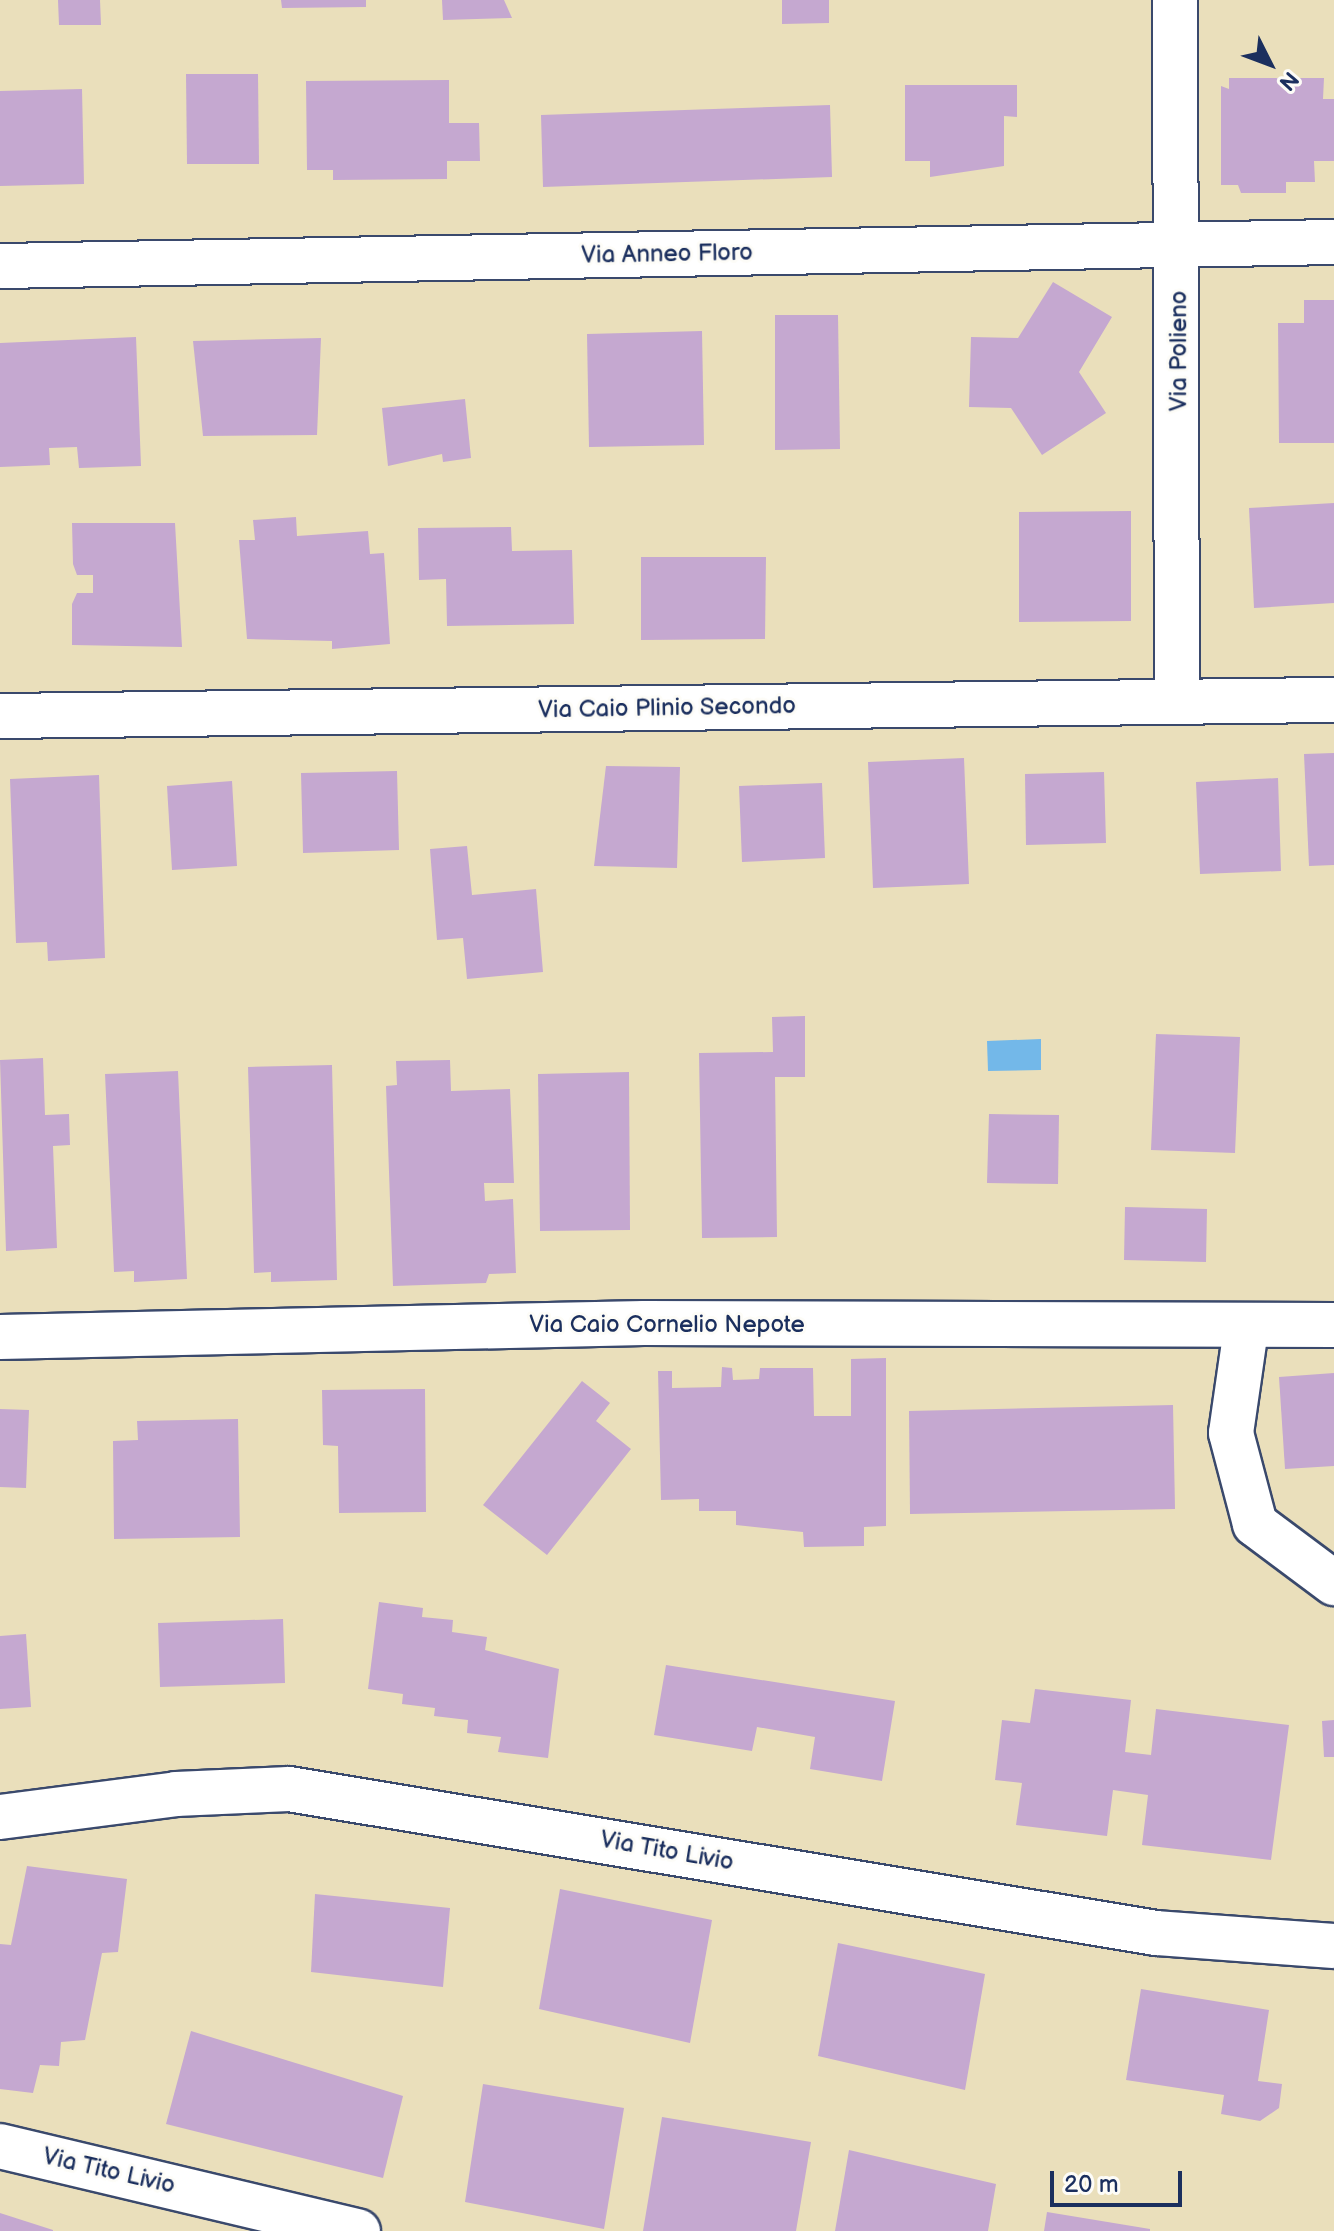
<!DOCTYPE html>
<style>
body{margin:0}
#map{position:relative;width:1334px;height:2231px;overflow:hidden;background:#eadfbb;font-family:"Balsamiq Sans",sans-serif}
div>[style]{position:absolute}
.water>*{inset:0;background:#73b8e9}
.building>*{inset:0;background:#c5a8d0}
.roads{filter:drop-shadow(2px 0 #3a496c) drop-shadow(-2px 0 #3a496c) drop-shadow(0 2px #3a496c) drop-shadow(0 -2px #3a496c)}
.minor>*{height:44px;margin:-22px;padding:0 22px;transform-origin:22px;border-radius:22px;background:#fff}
span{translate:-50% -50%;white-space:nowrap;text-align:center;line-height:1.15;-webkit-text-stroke:6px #fdfcf7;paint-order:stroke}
.street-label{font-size:24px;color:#1b2f5e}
.north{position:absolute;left:1230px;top:24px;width:80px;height:80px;-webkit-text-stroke:6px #fdfcf7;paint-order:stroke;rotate:132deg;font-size:22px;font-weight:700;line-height:32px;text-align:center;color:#1b2f5e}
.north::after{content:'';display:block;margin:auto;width:28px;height:36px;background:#1b2f5e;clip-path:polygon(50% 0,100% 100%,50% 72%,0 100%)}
.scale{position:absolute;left:1050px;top:2171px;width:132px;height:36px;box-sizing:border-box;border:4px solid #1b2f5e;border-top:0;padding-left:10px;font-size:24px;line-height:28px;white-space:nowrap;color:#1b2f5e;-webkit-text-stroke:6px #fdfcf7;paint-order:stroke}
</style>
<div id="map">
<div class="water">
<div style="clip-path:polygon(1041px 1039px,1041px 1070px,988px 1071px,987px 1041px)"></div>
</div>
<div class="building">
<div style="clip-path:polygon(58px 0,100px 0,101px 25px,59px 25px)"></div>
<div style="clip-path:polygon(281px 0,366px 0,366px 7px,282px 8px)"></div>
<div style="clip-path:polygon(442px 0,504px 0,512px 18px,443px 20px)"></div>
<div style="clip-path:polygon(782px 0,829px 0,829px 23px,782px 24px)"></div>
<div style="clip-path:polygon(186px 74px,258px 74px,259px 164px,187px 164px)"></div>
<div style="clip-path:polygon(1229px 78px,1324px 78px,1323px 99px,1334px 99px,1334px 161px,1314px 161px,1315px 182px,1286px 182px,1286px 193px,1241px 193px,1238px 185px,1221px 185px,1221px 86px,1229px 89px)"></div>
<div style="clip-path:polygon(449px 80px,449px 123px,479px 123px,480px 161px,447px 161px,447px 179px,333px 180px,333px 170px,307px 170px,306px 81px)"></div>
<div style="clip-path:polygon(905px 85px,1017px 85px,1017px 117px,1004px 116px,1004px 166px,930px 177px,930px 161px,905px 161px)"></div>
<div style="clip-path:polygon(82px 89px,84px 184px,0 186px,0 91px)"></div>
<div style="clip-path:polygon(830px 105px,832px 177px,543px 187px,541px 115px)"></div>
<div style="clip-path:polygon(1053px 282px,1112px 317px,1079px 372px,1106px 413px,1042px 455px,1011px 408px,969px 407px,971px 337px,1018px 338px)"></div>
<div style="clip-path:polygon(1304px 300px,1334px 300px,1334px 443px,1279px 443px,1278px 323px,1304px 323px)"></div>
<div style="clip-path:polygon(775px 315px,838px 315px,840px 449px,775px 450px)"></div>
<div style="clip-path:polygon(702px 331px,704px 445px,589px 447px,587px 334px)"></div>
<div style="clip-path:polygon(136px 337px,141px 466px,79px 468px,77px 447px,49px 448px,50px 465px,0 467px,0 343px)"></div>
<div style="clip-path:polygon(321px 338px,317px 435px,203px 436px,193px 341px)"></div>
<div style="clip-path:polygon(465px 399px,471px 458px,443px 462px,442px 454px,388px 466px,382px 408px)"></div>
<div style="clip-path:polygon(1334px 503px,1334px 603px,1254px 608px,1249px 508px)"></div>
<div style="clip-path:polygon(1131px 511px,1131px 621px,1019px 622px,1019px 512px)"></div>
<div style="clip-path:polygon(296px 517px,297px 536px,368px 531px,370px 554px,384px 553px,390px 644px,332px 649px,332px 641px,247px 639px,239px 540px,255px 540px,253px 520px)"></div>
<div style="clip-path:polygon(72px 523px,175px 523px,182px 647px,72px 645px,72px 604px,77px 593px,93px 593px,93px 575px,77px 575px,73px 564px)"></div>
<div style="clip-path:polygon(511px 527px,512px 551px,572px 550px,574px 624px,447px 626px,446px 579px,419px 580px,418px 528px)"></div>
<div style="clip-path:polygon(641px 557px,766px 557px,765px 639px,641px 640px)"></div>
<div style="clip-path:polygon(1334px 753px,1334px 865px,1309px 866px,1304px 754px)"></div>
<div style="clip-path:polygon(964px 758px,969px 884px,873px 888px,868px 762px)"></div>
<div style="clip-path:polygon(606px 766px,680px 767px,677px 868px,594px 866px)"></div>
<div style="clip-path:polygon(397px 771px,399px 850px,303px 853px,301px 773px)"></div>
<div style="clip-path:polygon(1104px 772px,1106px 843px,1026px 845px,1025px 774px)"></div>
<div style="clip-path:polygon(99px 775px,105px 958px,48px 961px,47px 942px,16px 943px,10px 779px)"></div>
<div style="clip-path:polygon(1278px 778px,1281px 871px,1200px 874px,1196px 782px)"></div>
<div style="clip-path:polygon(232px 781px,237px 866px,172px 870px,167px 786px)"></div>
<div style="clip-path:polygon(822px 783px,825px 858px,742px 862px,739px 786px)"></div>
<div style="clip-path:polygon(467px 846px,472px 895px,536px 889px,543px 972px,467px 979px,463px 938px,437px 940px,430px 849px)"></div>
<div style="clip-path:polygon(805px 1016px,805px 1077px,775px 1077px,777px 1237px,702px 1238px,699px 1053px,773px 1052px,772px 1017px)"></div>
<div style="clip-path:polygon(1156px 1034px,1240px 1037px,1235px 1153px,1151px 1150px)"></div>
<div style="clip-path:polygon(43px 1058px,45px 1115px,69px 1114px,70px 1145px,53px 1146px,57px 1248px,6px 1251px,0 1060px)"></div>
<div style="clip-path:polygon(450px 1060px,451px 1091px,510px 1089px,514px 1183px,484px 1183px,485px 1201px,513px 1199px,516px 1273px,489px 1274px,486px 1283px,393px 1286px,386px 1086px,397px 1085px,396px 1061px)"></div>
<div style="clip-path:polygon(332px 1065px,337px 1280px,271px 1282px,271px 1272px,254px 1273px,248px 1067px)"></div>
<div style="clip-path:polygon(178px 1071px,187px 1279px,134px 1282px,134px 1271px,114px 1272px,105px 1074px)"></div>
<div style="clip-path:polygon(629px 1072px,630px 1230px,540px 1231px,538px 1074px)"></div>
<div style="clip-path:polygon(989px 1114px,1059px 1115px,1058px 1184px,987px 1183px)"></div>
<div style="clip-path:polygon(1125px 1207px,1207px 1209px,1206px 1262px,1124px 1260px)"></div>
<div style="clip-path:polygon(886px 1358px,886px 1526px,864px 1527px,864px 1546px,804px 1547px,803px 1532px,736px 1525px,736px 1511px,699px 1511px,699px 1499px,661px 1500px,658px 1371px,672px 1371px,672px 1388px,721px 1387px,722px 1367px,732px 1368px,733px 1380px,759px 1379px,760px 1368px,813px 1368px,814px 1416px,851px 1416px,851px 1359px)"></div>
<div style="clip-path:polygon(1334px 1373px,1334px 1466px,1285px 1469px,1279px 1377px)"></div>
<div style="clip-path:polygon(582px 1381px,610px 1403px,596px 1421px,631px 1449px,547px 1555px,483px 1505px)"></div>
<div style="clip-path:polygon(425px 1389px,426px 1512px,339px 1513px,338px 1446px,323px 1445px,322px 1390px)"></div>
<div style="clip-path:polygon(1173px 1405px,1175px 1509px,910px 1514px,909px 1411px)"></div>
<div style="clip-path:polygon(0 1409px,29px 1410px,26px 1488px,0 1487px)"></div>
<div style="clip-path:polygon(238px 1419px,240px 1537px,114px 1539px,113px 1441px,138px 1440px,137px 1421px)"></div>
<div style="clip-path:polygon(379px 1602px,423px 1608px,422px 1617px,453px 1620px,452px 1632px,487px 1637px,485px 1650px,559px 1669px,548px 1758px,498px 1752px,501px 1737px,467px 1733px,468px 1720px,434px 1716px,435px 1708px,402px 1704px,403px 1694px,368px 1689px)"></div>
<div style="clip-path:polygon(283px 1619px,285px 1683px,160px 1687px,158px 1623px)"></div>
<div style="clip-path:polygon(26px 1634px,31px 1707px,0 1709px,0 1636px)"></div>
<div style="clip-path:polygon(666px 1665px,895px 1701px,882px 1781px,810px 1769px,815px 1737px,757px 1727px,752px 1751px,654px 1735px)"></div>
<div style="clip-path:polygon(1035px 1689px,1131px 1700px,1125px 1752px,1151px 1755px,1156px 1709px,1289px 1725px,1271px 1860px,1142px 1845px,1148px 1795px,1113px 1790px,1107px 1836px,1016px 1825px,1022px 1783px,995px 1780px,1002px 1720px,1030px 1723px)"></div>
<div style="clip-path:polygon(1334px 1720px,1334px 1757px,1324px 1757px,1322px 1721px)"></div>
<div style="clip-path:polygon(27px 1866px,127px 1879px,118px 1952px,102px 1953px,85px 2040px,61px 2042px,59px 2066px,40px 2065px,33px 2093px,0 2089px,0 1944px,11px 1945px)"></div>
<div style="clip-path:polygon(560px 1889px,712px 1920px,690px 2043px,539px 2009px)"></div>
<div style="clip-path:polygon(315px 1894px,450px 1908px,443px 1987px,311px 1972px)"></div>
<div style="clip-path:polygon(838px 1943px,985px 1974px,965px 2090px,818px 2056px)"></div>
<div style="clip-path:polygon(1141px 1989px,1269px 2010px,1258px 2081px,1282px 2084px,1279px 2108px,1260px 2121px,1221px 2114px,1224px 2095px,1126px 2080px)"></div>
<div style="clip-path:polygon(191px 2031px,403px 2096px,383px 2178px,166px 2124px)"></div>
<div style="clip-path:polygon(483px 2084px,624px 2108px,604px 2229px,465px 2202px)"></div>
<div style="clip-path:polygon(662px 2117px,811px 2142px,796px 2231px,643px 2231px)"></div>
<div style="clip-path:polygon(849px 2150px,996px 2184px,988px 2231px,835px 2231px)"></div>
<div style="clip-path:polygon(1047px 2212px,1150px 2229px,1150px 2231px,1044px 2231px)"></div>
<div style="clip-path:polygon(0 2213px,53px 2230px,53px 2231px,0 2231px)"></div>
</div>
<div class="roads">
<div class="minor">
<div style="left:1175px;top:0;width:702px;rotate:89.84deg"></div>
<div style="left:0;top:266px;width:1334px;rotate:-1.03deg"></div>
<div style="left:0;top:716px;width:1334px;rotate:-0.69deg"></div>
<div style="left:1246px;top:1329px;width:105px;rotate:98.2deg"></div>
<div style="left:1231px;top:1433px;width:94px;rotate:75.2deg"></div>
<div style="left:1255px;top:1524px;width:99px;rotate:36.8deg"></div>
<div style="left:0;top:1337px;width:644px;rotate:-1.25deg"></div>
<div style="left:644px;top:1323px;width:690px;rotate:0.17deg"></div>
<div style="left:0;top:1817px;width:177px;rotate:-7.4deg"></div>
<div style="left:176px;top:1794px;width:113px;rotate:-2.5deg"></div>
<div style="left:289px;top:1789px;width:879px;rotate:9.43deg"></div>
<div style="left:1156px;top:1933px;width:178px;rotate:4.2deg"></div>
<div style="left:0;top:2146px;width:368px;rotate:13.4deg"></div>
</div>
</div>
<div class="street-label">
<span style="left:667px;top:254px;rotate:-1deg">Via Anneo Floro</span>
<span style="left:1179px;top:351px;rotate:-90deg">Via Polieno</span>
<span style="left:667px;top:708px;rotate:-1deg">Via Caio Plinio Secondo</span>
<span style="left:667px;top:1325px">Via Caio Cornelio Nepote</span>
<span style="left:667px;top:1851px;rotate:10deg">Via Tito Livio</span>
<span style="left:109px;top:2171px;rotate:13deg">Via Tito Livio</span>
</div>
<div class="north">N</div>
<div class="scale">20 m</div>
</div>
